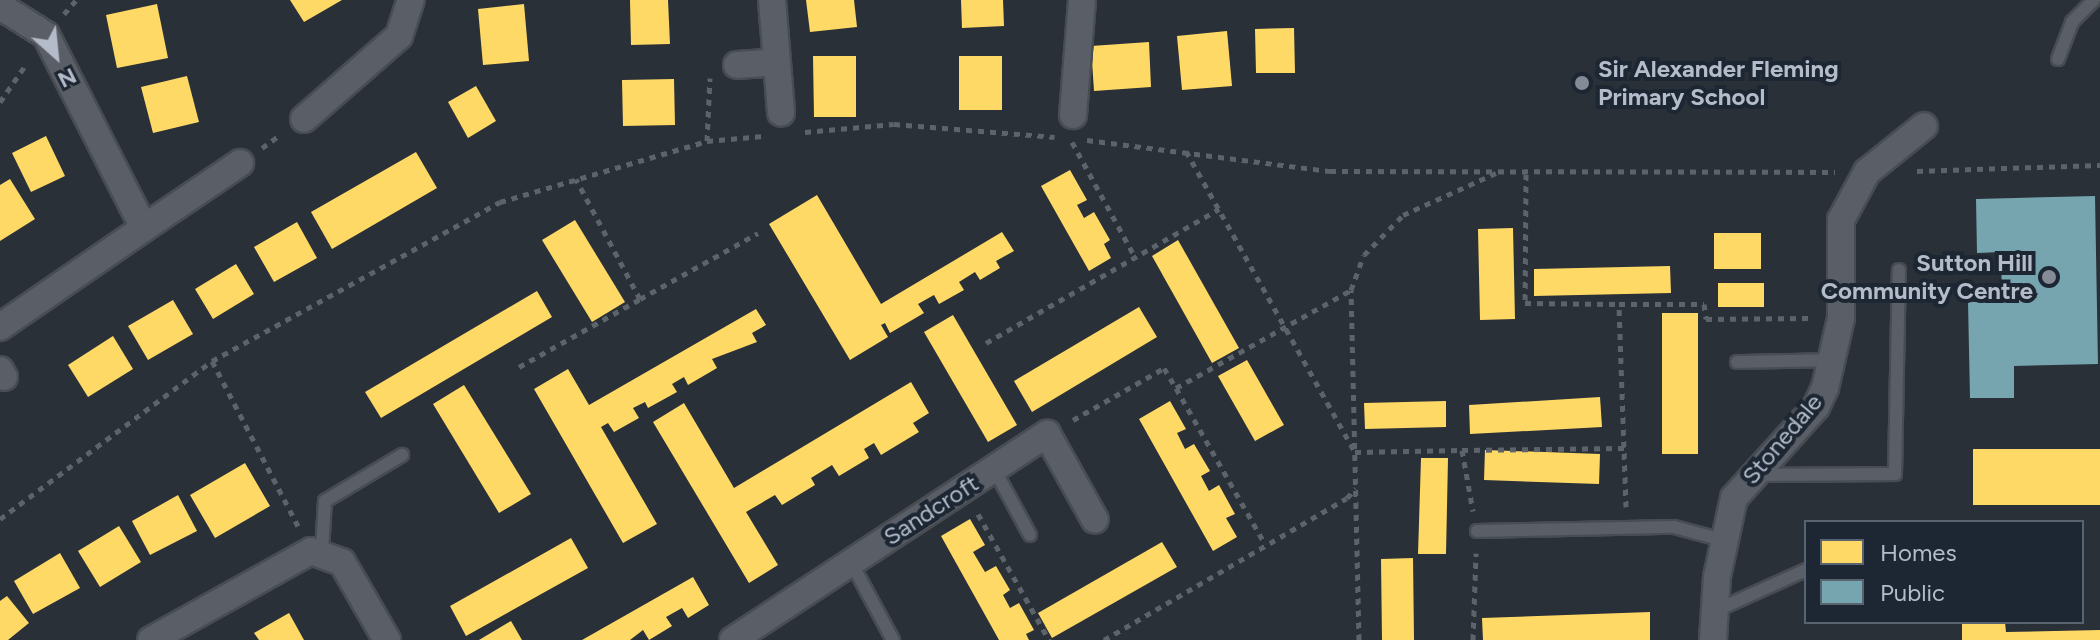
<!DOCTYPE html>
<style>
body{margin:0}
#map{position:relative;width:2100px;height:640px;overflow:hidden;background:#2a3038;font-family:Figtree,sans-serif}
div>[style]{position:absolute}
.homes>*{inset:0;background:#ffd966}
.public>*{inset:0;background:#76a5af}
.path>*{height:5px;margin-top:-2.5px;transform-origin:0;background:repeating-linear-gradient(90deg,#5d636a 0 6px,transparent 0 12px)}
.roads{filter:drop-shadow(2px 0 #484c53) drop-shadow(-2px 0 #484c53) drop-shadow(0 2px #484c53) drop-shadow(0 -2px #484c53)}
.service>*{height:12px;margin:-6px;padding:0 6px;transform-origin:6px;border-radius:6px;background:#5a5e66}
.minor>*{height:26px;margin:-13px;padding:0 13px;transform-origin:13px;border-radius:13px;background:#5a5e66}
.dots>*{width:22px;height:22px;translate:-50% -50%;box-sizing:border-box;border:4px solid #1d2633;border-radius:50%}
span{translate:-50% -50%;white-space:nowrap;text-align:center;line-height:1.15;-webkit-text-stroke:8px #1d2633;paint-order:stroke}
.poi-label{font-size:24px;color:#b4bcc9;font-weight:700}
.left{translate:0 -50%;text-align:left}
.right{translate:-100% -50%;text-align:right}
.street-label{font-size:24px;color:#b4bcc9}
.legend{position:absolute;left:1804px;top:520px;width:280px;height:104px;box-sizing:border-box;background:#1d2633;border:2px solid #59626f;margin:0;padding:10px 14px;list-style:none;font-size:24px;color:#b4bcc9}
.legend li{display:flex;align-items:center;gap:16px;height:40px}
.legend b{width:40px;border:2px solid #59626f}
.north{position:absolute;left:16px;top:16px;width:80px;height:80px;-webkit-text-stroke:6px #1d2633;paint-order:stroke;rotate:153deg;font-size:22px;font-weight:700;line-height:32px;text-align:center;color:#b4bcc9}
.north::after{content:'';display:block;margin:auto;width:28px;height:36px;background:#b4bcc9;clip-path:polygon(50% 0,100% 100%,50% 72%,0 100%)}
</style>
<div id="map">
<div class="homes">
<div style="clip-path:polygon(290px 0,342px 0,304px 22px)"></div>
<div style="clip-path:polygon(630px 0,668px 0,670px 44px,631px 45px)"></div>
<div style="clip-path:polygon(806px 0,854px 0,857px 27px,810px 32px)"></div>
<div style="clip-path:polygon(961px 0,1003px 0,1004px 26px,962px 28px)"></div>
<div style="clip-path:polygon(157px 4px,168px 58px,117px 68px,106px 15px)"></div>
<div style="clip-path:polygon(524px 4px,529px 61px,483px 65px,478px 9px)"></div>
<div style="clip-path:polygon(1294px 28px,1295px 73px,1256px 73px,1255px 29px)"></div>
<div style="clip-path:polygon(1227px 31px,1232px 86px,1182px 90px,1177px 36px)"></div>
<div style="clip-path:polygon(1149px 42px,1151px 87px,1094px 91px,1091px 46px)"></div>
<div style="clip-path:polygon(813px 56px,856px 56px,856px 117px,814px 117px)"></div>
<div style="clip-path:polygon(959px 56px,1002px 56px,1002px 110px,959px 110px)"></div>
<div style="clip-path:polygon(187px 76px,199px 122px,153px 133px,141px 87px)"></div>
<div style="clip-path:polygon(674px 79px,675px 125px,623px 126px,622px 80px)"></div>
<div style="clip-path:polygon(476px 86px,496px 121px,468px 138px,448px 102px)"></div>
<div style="clip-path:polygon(46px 136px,65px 176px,31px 192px,12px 153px)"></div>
<div style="clip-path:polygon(416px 152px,437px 188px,332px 249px,311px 212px)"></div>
<div style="clip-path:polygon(1070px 170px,1087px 200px,1077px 205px,1084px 218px,1094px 212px,1110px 240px,1104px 244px,1111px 258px,1089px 271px,1041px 186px)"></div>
<div style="clip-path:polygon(10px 179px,35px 219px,0 241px,0 185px)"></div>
<div style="clip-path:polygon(817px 195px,881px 304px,1002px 232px,1014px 251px,996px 261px,1000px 268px,980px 280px,975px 272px,959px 282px,964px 290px,939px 304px,934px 295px,918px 304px,924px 313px,890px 333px,885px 323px,881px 325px,888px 337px,850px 360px,769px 224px)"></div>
<div style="clip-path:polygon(575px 220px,625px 302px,592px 322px,542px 240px)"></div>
<div style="clip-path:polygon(297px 222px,317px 258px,274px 282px,254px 247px)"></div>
<div style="clip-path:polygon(1513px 228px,1515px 319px,1480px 320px,1478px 229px)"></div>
<div style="clip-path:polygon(1714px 233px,1761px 233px,1761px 269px,1714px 269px)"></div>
<div style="clip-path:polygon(1178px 240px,1239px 348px,1212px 363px,1152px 256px)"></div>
<div style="clip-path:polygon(236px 264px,254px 294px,213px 319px,195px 289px)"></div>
<div style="clip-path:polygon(1670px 266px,1671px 293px,1534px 296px,1534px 269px)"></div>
<div style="clip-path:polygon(1718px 283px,1764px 283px,1764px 307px,1718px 307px)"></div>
<div style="clip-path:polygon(537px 291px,552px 317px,381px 418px,365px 392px)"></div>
<div style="clip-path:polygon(173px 300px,193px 334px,148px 360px,128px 326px)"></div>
<div style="clip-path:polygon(1139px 307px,1157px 337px,1032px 412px,1014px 381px)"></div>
<div style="clip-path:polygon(756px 309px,766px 325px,752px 333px,757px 342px,712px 359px,717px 368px,688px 385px,684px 377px,672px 384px,677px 392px,648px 408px,645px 402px,633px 408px,639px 418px,614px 432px,608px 423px,601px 427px,657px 524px,623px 543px,534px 389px,568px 369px,589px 405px)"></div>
<div style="clip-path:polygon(1662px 313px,1698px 313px,1698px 454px,1662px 454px)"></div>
<div style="clip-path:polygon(953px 315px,1017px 425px,988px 442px,924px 332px)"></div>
<div style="clip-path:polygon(113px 336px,133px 369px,88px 397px,68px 365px)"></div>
<div style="clip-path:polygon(1247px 360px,1284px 425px,1255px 441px,1218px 376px)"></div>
<div style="clip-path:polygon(911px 382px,929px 413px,913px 423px,919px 432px,881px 455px,874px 443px,864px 449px,869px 458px,839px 476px,832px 465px,811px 478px,815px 485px,782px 505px,775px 495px,746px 512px,778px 565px,749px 583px,653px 422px,684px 403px,734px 488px)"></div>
<div style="clip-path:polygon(464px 385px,531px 494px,499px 513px,433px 404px)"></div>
<div style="clip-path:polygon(1600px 397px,1602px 427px,1470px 434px,1469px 405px)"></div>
<div style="clip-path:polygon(1170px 401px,1186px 429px,1177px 433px,1185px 449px,1194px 444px,1210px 471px,1201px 476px,1209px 491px,1219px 485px,1235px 514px,1226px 518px,1237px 537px,1213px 551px,1139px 419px)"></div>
<div style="clip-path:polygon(1446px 401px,1446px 427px,1365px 429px,1364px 403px)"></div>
<div style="clip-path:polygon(1973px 449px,2100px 449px,2100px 505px,1973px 505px)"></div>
<div style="clip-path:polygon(1485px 450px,1600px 454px,1599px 484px,1484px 480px)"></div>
<div style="clip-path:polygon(1421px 458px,1448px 458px,1446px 554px,1418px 554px)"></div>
<div style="clip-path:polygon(245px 463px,270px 506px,215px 538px,190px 495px)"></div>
<div style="clip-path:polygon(178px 495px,197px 531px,150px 555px,132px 521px)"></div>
<div style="clip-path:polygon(970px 519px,985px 545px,973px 552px,985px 572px,996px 566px,1010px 590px,1003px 595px,1010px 608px,1019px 603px,1034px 630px,1026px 634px,1029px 640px,999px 640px,941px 536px)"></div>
<div style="clip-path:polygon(119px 526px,141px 562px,100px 587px,78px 551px)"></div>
<div style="clip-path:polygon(571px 538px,588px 568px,466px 636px,450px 606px)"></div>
<div style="clip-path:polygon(1162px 542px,1177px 567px,1052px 638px,1038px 613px)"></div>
<div style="clip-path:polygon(60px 553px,80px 588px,33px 614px,14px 581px)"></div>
<div style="clip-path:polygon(1413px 558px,1414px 640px,1382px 640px,1381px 559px)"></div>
<div style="clip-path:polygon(693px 577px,709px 605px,688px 618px,682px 608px,666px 617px,672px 626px,649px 640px,643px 630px,630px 640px,582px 640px)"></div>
<div style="clip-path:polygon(7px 596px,29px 623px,8px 640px,0 640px,0 601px)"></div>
<div style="clip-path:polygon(1650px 612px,1650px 640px,1483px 640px,1482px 618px)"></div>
<div style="clip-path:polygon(289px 613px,304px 640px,259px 640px,254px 633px)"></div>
<div style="clip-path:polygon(511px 621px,522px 640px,479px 640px)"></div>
<div style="clip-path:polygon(1962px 622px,2005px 622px,2006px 632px,2100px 630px,2100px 640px,1962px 640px)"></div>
</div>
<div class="public">
<div style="clip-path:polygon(2095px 196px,2098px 364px,2014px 366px,2014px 398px,1970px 398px,1968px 302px,2002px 302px,2001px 252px,1977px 253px,1976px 199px)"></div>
</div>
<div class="path">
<div style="left:64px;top:14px;width:18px;rotate:-49deg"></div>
<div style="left:0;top:102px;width:47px;rotate:-55.3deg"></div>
<div style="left:805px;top:132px;width:89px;rotate:-5.1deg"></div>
<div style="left:894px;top:124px;width:161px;rotate:4.6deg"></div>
<div style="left:1087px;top:140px;width:245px;rotate:7.3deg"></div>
<div style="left:1330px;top:171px;width:505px;rotate:0.11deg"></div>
<div style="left:707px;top:141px;width:63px;rotate:-87.3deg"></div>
<div style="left:1072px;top:142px;width:131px;rotate:61.3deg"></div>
<div style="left:262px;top:148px;width:22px;rotate:-36deg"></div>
<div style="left:1186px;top:151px;width:345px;rotate:60.7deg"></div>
<div style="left:1355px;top:452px;width:107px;rotate:-1.1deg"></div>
<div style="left:1462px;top:450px;width:62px;rotate:79.8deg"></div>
<div style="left:1917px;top:171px;width:183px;rotate:-1.9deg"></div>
<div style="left:1526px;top:174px;width:129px;rotate:90.4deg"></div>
<div style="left:1525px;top:303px;width:94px;rotate:0.6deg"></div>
<div style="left:640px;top:299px;width:135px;rotate:-29.2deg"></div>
<div style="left:986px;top:343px;width:269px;rotate:-29.9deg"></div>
<div style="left:519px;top:367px;width:139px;rotate:-29.3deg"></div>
<div style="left:640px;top:299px;width:136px;rotate:-118.1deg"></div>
<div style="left:1176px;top:388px;width:180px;rotate:60.3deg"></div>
<div style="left:1073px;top:420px;width:105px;rotate:-29.7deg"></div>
<div style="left:1164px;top:368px;width:23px;rotate:59deg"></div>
<div style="left:1176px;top:388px;width:201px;rotate:-29.2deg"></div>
<div style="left:1462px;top:450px;width:162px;rotate:-0.7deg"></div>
<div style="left:1626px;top:507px;width:203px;rotate:-92deg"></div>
<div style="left:1619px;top:304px;width:85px"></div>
<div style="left:1704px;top:304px;width:15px;rotate:82deg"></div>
<div style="left:1706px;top:319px;width:106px;rotate:-0.5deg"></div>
<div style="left:978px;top:514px;width:145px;rotate:60.6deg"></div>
<div style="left:0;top:519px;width:264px;rotate:-36.7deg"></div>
<div style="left:298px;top:526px;width:186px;rotate:-117.5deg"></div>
<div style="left:212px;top:361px;width:329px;rotate:-28.9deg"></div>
<div style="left:500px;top:202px;width:216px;rotate:-16.4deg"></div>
<div style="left:707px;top:141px;width:56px;rotate:-5.1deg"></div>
<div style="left:1104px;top:640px;width:281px;rotate:-30.3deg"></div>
<div style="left:1347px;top:498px;width:13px;rotate:-48deg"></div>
<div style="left:1359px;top:640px;width:350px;rotate:-91.3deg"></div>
<div style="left:1351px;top:290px;width:37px;rotate:-70deg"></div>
<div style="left:1364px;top:255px;width:56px;rotate:-45.7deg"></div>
<div style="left:1403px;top:215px;width:102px;rotate:-24.3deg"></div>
<div style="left:1473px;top:640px;width:87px;rotate:-88deg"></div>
</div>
<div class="roads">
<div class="service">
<div style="left:2058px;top:59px;width:40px;rotate:-69deg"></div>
<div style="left:2072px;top:22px;width:31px;rotate:-45deg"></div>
<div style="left:1737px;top:362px;width:94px;rotate:-1.2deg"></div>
<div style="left:994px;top:469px;width:75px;rotate:61.4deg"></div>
<div style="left:1758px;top:475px;width:137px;rotate:-0.4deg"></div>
<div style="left:1895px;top:474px;width:204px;rotate:-88.9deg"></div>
<div style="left:1477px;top:531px;width:197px;rotate:-1.2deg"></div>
<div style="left:1674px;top:527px;width:51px;rotate:14.9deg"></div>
<div style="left:322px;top:551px;width:50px;rotate:-86.6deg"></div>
<div style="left:325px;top:501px;width:90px;rotate:-30.9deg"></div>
<div style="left:851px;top:562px;width:89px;rotate:61.7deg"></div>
<div style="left:1715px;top:611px;width:100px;rotate:-24.3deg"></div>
</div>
<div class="minor">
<div style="left:772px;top:0;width:113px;rotate:85.4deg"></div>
<div style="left:0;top:6px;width:54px;rotate:32.2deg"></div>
<div style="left:46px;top:35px;width:216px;rotate:63.1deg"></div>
<div style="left:144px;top:228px;width:175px;rotate:145.5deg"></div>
<div style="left:737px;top:65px;width:39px;rotate:-4deg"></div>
<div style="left:1073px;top:115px;width:115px;rotate:-85.5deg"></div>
<div style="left:304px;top:119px;width:126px;rotate:-41.1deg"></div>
<div style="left:399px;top:36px;width:38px;rotate:-72deg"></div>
<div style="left:144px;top:228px;width:116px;rotate:-34.1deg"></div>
<div style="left:0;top:370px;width:8px;rotate:60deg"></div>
<div style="left:151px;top:640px;width:183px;rotate:-29.1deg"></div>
<div style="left:311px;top:551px;width:33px;rotate:20deg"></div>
<div style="left:342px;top:562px;width:90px;rotate:60deg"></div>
<div style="left:733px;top:640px;width:376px;rotate:-33.3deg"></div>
<div style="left:1047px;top:434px;width:98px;rotate:60.8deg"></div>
<div style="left:1713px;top:640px;width:63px;rotate:-86.4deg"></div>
<div style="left:1717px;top:577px;width:81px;rotate:-77.9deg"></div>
<div style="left:1734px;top:498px;width:122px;rotate:-48deg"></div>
<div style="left:1816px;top:407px;width:21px;rotate:-65deg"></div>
<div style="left:1825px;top:388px;width:72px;rotate:-77.1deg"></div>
<div style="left:1841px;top:318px;width:98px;rotate:-90deg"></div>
<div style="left:1841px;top:220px;width:55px;rotate:-61.6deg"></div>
<div style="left:1867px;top:172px;width:73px;rotate:-38.9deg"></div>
</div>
</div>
<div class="dots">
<div style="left:1582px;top:83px;background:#848b96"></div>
<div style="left:2049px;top:277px;background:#848b96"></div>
</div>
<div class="poi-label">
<span class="left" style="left:1598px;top:83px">Sir Alexander Fleming<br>Primary School</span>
<span class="right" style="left:2033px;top:277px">Sutton Hill<br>Community Centre</span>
</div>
<div class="street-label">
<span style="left:1782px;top:439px;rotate:-50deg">Stonedale</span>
<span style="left:931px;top:510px;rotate:-33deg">Sandcroft</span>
</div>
<ul class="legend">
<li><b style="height:22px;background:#ffd966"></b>Homes</li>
<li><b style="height:22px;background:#76a5af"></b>Public</li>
</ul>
<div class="north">N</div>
</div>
